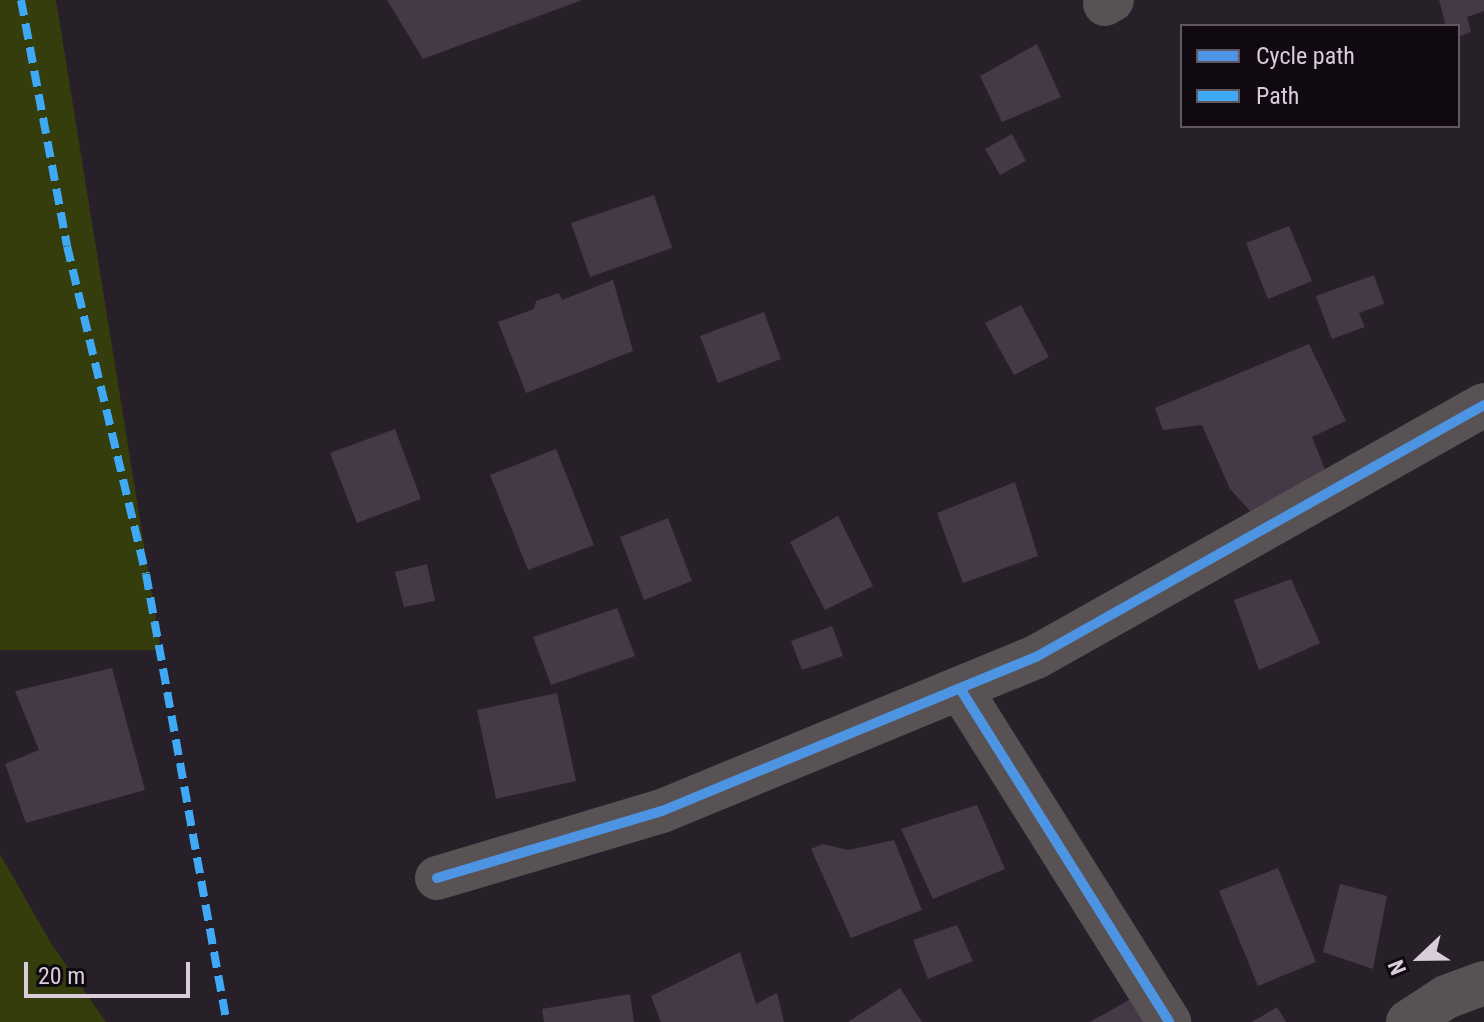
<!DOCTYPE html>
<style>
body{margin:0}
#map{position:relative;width:1484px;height:1022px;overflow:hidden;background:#282029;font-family:"Roboto Condensed",sans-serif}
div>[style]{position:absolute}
.green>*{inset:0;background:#353d0c}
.building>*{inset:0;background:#453847}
.minor>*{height:44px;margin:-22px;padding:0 22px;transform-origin:22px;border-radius:22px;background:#585254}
.quiet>*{height:8px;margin-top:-4px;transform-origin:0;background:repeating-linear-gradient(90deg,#3fa9f5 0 16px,transparent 0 24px)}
.cycleway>*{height:10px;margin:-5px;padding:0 5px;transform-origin:5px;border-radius:5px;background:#4d94e3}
span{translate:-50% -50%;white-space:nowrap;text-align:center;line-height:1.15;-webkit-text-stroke:8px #100911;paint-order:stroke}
.legend{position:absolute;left:1180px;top:24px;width:280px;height:104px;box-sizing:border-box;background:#100911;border:2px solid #605761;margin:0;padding:10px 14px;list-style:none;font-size:24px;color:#d8cdd9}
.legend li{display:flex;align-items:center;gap:16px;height:40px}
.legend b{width:40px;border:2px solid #605761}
.north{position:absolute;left:1380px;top:918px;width:80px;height:80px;-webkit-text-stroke:6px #100911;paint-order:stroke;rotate:248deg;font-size:22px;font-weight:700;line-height:32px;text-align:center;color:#d8cdd9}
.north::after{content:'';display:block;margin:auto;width:28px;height:36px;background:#d8cdd9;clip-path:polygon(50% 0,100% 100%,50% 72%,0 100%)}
.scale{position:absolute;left:24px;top:962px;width:166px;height:36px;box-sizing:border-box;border:4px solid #d8cdd9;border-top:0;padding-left:10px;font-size:24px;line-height:28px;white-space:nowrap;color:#d8cdd9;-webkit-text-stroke:6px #100911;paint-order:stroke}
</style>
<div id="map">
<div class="green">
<div style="clip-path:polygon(0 0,56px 0,161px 650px,0 650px)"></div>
<div style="clip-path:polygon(0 854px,52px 945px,106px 1022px,0 1022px)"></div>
</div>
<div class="building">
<div style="clip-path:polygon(387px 0,582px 0,423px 59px)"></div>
<div style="clip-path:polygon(1439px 0,1484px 0,1484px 11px,1467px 17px,1471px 32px,1458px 37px,1458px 26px,1446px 26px)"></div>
<div style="clip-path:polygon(1037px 44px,1061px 97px,1002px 122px,980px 76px)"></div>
<div style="clip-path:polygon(1012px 134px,1026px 161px,1000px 175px,985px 149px)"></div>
<div style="clip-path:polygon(654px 195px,672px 248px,590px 277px,571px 223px)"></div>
<div style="clip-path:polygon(1289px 226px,1312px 281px,1268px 299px,1246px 243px)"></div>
<div style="clip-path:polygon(1374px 275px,1384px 304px,1359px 313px,1365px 327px,1332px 339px,1316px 296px)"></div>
<div style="clip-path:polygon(613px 280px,633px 351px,526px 393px,498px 322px,534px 309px,536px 301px,559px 293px,562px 300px)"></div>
<div style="clip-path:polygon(1021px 305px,1049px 357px,1014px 375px,985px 323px)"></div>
<div style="clip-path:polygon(764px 312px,781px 359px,718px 383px,700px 336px)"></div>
<div style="clip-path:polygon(1309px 344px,1346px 421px,1312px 437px,1330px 482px,1261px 523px,1230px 489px,1202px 425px,1163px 430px,1155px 408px)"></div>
<div style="clip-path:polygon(395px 429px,421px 499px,357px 523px,330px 453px)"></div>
<div style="clip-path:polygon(556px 449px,594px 545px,528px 570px,490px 475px)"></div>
<div style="clip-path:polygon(1015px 482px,1038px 556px,963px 583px,937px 513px)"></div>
<div style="clip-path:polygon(838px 516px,873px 586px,825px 610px,790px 542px)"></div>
<div style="clip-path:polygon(668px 518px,692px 581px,644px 600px,620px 537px)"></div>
<div style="clip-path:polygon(427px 564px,435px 601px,404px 607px,395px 572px)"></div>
<div style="clip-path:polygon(1291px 579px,1320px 643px,1259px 670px,1234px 600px)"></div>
<div style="clip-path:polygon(617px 608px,635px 656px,551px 685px,533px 637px)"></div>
<div style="clip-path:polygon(832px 626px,843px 656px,802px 670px,791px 641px)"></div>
<div style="clip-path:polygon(112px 668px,145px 790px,26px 823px,5px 764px,39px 750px,15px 691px)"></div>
<div style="clip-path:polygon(557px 693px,576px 781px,496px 799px,477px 710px)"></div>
<div style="clip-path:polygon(977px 805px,1005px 869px,933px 899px,901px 829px)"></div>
<div style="clip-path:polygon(894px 840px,922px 910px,851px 938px,811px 849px,823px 844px,848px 850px)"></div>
<div style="clip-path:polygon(1278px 868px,1316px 962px,1258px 986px,1219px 891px)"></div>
<div style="clip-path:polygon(1340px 884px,1387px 896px,1373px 969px,1323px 952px)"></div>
<div style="clip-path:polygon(957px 925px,973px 961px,928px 979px,913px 940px)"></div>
<div style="clip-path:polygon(740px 952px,756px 1004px,777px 993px,784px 1022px,661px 1022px,651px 996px)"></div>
<div style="clip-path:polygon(900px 988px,922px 1022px,848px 1022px)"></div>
<div style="clip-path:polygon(630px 994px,634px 1022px,544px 1022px,542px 1009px)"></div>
<div style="clip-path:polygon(1136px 996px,1150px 1022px,1090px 1022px)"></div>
<div style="clip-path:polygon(1277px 1007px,1286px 1022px,1252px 1022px)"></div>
</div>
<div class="minor">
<div style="left:1105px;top:4px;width:8px;rotate:-30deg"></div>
<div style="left:961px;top:690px;width:392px;rotate:57.9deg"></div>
<div style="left:437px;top:878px;width:235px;rotate:-16.6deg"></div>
<div style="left:662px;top:811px;width:404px;rotate:-22.4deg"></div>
<div style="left:1036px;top:657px;width:514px;rotate:-29.36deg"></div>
<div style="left:1408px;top:1022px;width:45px;rotate:-33.3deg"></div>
<div style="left:1446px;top:997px;width:40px;rotate:-20.2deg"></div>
</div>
<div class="quiet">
<div style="left:21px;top:0;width:250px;rotate:79.4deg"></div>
<div style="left:67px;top:246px;width:337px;rotate:76.5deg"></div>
<div style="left:146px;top:574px;width:455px;rotate:79.8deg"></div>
</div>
<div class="cycleway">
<div style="left:961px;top:690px;width:392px;rotate:57.9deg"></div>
<div style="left:437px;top:878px;width:235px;rotate:-16.6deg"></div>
<div style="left:662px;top:811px;width:404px;rotate:-22.4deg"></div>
<div style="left:1036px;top:657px;width:514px;rotate:-29.36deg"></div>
</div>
<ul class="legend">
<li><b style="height:10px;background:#4d94e3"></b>Cycle path</li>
<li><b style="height:10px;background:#3fa9f5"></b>Path</li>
</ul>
<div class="north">N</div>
<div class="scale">20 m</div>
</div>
